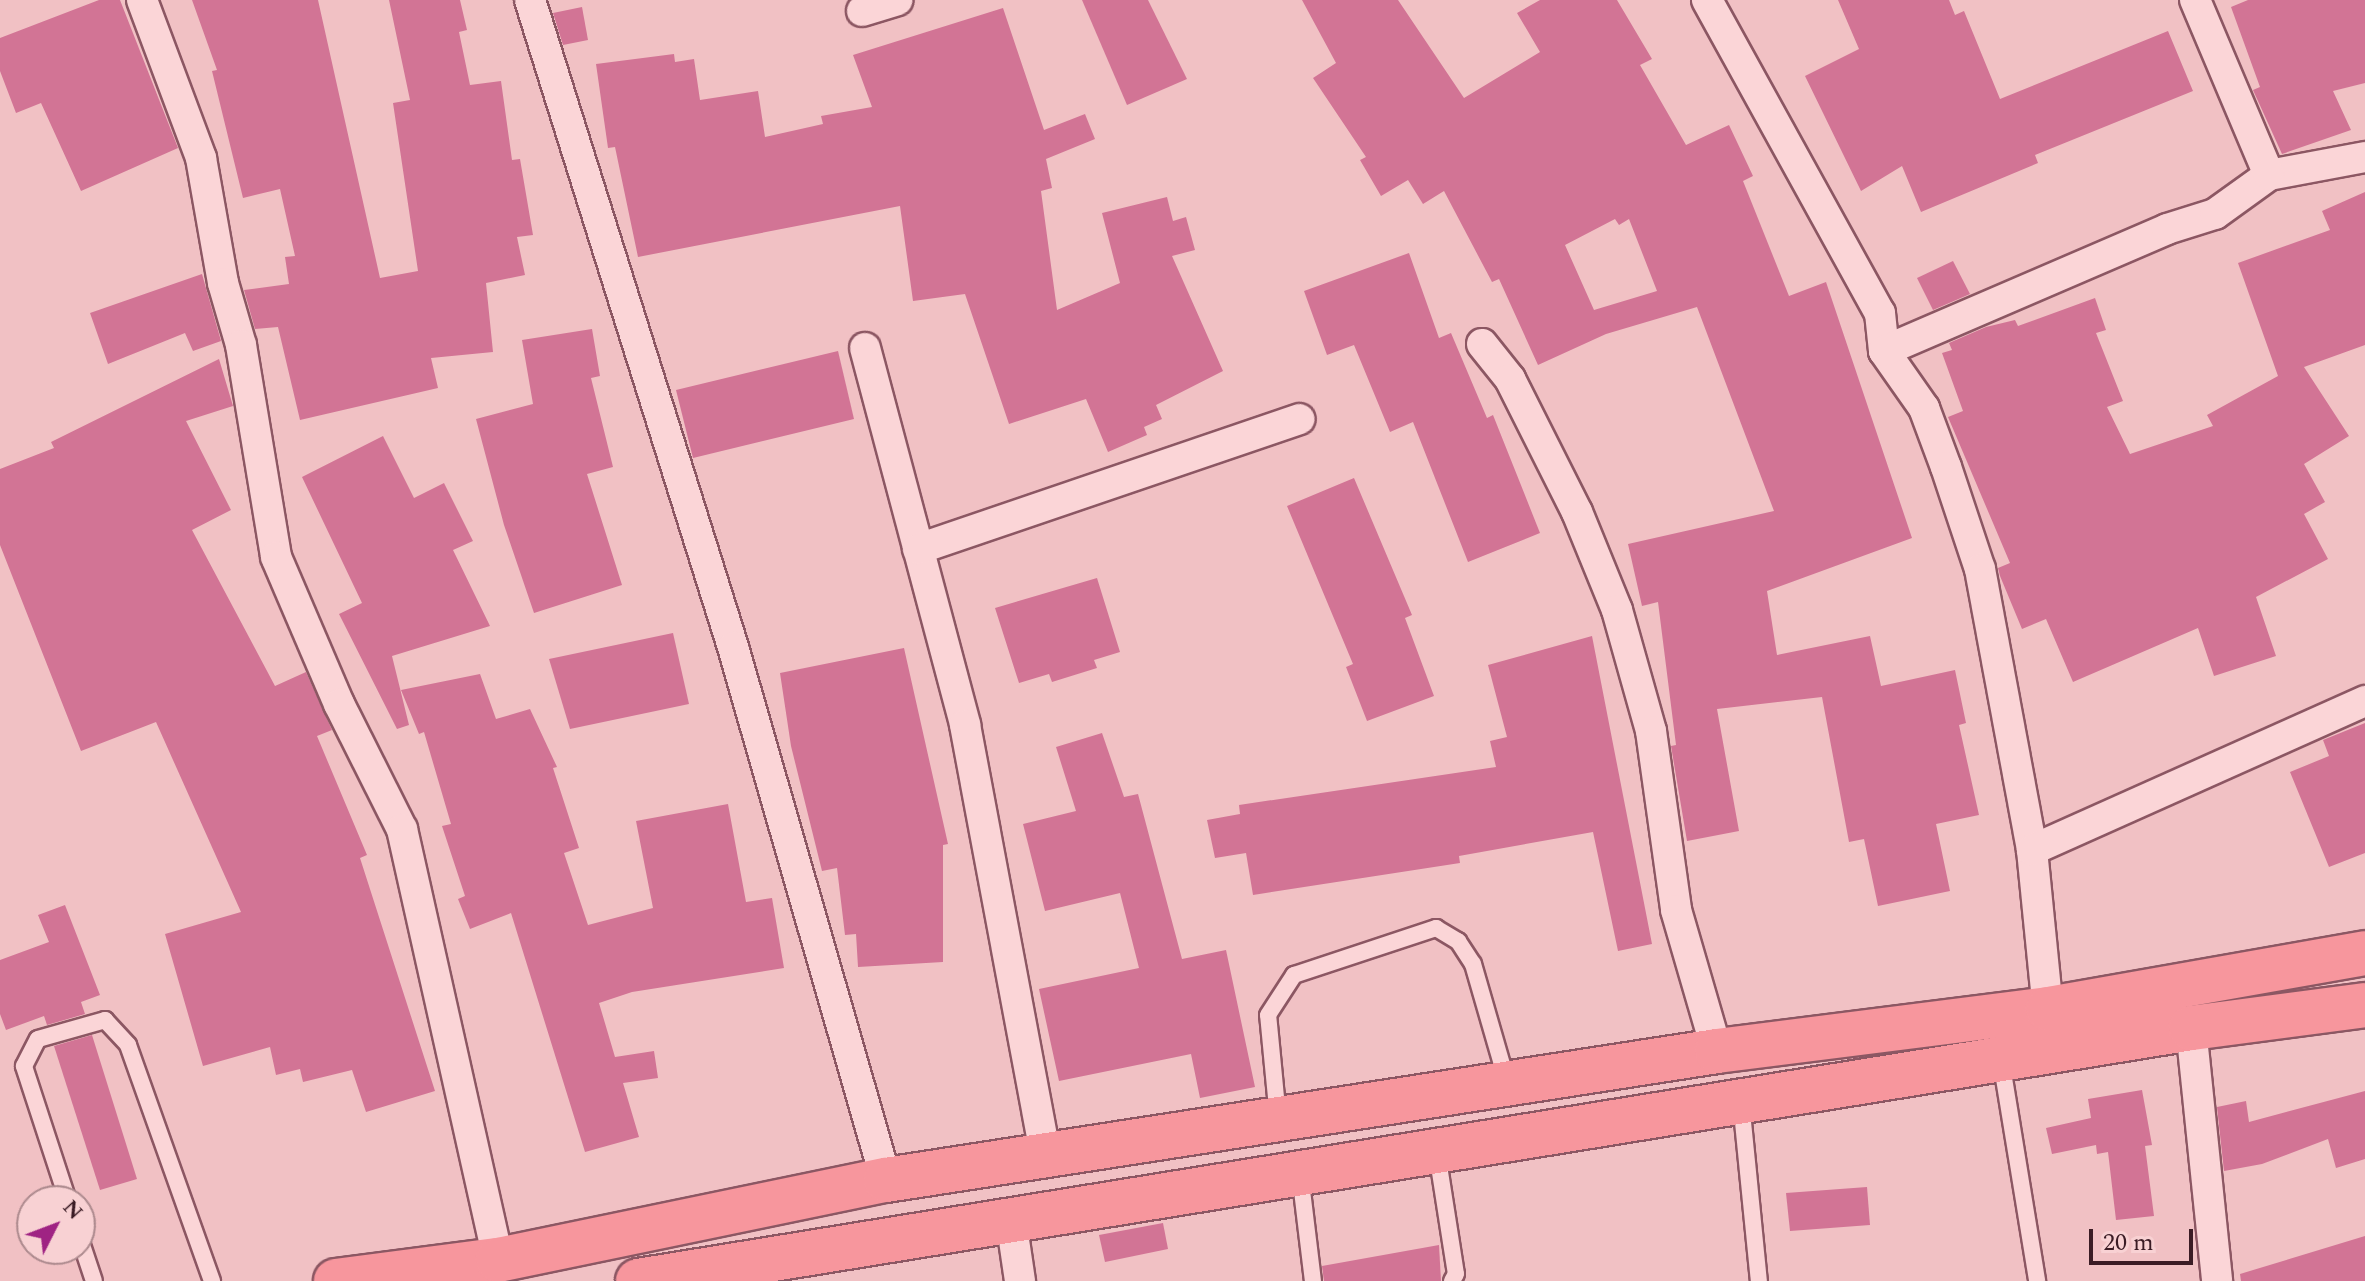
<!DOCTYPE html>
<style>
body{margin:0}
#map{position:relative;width:2365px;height:1281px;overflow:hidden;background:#f1c1c4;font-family:Spectral,serif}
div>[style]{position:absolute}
.building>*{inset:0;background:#d27495}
.roads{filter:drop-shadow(2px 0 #8c5763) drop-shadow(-2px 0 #8c5763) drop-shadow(0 2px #8c5763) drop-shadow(0 -2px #8c5763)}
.lane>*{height:16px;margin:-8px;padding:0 8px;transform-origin:8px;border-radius:8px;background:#fbd5d7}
.street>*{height:30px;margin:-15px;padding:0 15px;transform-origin:15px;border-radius:15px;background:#fbd5d7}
.primary>*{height:44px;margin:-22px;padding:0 22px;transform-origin:22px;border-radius:22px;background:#f7969d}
span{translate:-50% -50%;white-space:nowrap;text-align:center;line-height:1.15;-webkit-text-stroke:6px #f8d1d3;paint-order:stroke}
.north{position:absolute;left:16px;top:1185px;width:80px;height:80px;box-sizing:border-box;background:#f8d1d3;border:2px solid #ac898d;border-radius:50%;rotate:48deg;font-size:22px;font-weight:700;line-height:32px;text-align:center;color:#3b1c25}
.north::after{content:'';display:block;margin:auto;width:28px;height:36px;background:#9f2383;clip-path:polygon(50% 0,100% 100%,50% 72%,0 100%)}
.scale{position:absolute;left:2089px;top:1229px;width:104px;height:36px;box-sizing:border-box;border:4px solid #3b1c25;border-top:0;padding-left:10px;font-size:24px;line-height:28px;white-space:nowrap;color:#3b1c25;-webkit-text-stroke:6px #f8d1d3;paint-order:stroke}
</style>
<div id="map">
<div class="building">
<div style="clip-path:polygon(99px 0,120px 0,178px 148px,81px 191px,41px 103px,16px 113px,0 71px,0 38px)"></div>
<div style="clip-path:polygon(192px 0,318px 0,380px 278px,418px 271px,393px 103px,410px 100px,389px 0,460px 0,467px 30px,459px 32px,470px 85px,501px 81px,512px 160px,520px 159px,533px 235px,517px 237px,525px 275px,486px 283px,493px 352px,431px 358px,438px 388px,300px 420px,278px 327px,255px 329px,244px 290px,289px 284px,285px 257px,295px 256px,280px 189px,243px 198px,212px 71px,217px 70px)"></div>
<div style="clip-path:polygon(1082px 0,1148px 0,1187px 79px,1127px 105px)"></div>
<div style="clip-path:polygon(evenodd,1302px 0,1398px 0,1464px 98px,1540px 52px,1517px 13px,1540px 0,1617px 0,1652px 59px,1640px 65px,1686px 145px,1729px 125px,1753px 176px,1743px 181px,1789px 296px,1826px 282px,1912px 538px,1767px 591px,1777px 655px,1870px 636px,1881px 686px,1955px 670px,1966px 723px,1959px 725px,1979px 815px,1936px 824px,1950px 891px,1878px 906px,1864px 839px,1849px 842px,1822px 697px,1717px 709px,1739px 831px,1687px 841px,1671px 746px,1676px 745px,1658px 602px,1642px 606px,1628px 544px,1774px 511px,1697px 307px,1606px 334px,1538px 365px,1499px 279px,1492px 282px,1444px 191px,1423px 204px,1408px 180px,1381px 196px,1360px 160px,1366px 157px,1313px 78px,1336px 63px,1302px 0,1615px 219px,1619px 225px,1629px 219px,1657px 291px,1594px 310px,1565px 245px,1615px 219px)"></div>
<div style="clip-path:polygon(1838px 0,1949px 0,1955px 15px,1964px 11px,2000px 99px,2168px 31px,2193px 91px,2035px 155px,2038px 163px,1921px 212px,1902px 166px,1861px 191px,1805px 76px,1859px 49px)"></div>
<div style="clip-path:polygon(2248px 0,2365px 0,2365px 83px,2333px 91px,2351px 130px,2282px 154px,2253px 90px,2260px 87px,2231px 7px)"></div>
<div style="clip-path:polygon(582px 7px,588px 40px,563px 45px,553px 13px)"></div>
<div style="clip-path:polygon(1003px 8px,1044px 130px,1085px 114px,1095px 139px,1046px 159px,1052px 188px,1041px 191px,1057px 310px,1120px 283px,1102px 213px,1167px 197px,1173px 221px,1186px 217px,1195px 250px,1172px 256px,1223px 371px,1156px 405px,1162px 419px,1144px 427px,1147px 435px,1108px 452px,1086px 399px,1009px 424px,965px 294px,913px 301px,900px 206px,638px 257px,615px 147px,608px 148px,596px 64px,674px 54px,675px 62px,694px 59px,700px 100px,758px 91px,765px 137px,823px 124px,821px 116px,872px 107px,853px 55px)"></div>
<div style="clip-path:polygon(2365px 192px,2365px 345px,2304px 367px,2349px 436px,2304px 464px,2325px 502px,2304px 514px,2328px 559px,2256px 597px,2276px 656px,2214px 676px,2198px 628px,2073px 682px,2046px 619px,2022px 629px,2000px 576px,1998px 568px,2010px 563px,1948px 417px,1963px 411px,1942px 353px,1952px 350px,1949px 343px,1986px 327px,2015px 320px,2018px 326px,2095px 298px,2106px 330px,2096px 333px,2123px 401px,2107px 407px,2130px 454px,2213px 426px,2207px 415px,2278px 376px,2238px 263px,2330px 230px,2322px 211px)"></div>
<div style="clip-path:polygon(1409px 253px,1439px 338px,1451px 333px,1487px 418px,1493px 415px,1540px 533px,1468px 562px,1413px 422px,1390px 432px,1354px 345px,1327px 355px,1304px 291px)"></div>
<div style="clip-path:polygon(1953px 261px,1970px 294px,1933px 310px,1917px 278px)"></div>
<div style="clip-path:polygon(202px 274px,221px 341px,193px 351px,185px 333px,108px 364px,90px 313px)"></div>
<div style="clip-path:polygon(592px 329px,600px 376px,591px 378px,613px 467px,587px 474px,622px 585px,534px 613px,504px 525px,476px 419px,533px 404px,522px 340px)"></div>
<div style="clip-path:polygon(838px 351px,854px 419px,693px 458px,676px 390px)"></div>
<div style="clip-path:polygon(219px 359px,233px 406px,186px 421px,231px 510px,192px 530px,275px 686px,306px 672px,332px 730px,317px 736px,367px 855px,360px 858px,435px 1091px,366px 1112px,352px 1070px,303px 1082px,300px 1069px,276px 1075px,270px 1047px,203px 1066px,165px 934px,241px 912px,156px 722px,81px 751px,0 545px,0 469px,54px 448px,51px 442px)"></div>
<div style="clip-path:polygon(383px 436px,414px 498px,444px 483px,473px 541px,453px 550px,490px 626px,392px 656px,409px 725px,397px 729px,339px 614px,362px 603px,302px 477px)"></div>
<div style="clip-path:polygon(1354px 478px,1412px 615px,1405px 618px,1434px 696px,1367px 721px,1346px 667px,1353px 664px,1287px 506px)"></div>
<div style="clip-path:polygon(1097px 578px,1120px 652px,1094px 660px,1097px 668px,1052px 682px,1049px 674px,1019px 683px,995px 608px)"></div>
<div style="clip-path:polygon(673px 633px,689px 704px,570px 729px,549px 659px)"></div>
<div style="clip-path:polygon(1592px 636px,1652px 944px,1618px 951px,1593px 832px,1459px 856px,1460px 863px,1253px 895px,1246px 853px,1215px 858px,1207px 820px,1240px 814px,1239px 805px,1496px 767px,1490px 741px,1507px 737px,1488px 665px)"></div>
<div style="clip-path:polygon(904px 648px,948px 844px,943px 845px,943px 962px,858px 967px,856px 934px,845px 935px,837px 868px,822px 871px,791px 746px,780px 673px)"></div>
<div style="clip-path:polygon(480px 674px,496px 719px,530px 709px,557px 767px,553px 768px,579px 848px,564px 853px,588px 925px,653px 908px,636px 821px,728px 804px,746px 902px,772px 898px,784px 968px,632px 992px,599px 1003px,615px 1057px,654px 1051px,658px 1078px,623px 1083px,639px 1137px,585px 1152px,511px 913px,470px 929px,458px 899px,465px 896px,442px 826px,451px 824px,424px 732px,419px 734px,401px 690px)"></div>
<div style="clip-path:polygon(2365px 723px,2365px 853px,2329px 867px,2290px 772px,2329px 756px,2323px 740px)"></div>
<div style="clip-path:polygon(1102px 733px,1124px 797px,1138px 794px,1182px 959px,1226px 950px,1255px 1087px,1200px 1098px,1191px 1054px,1059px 1081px,1039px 989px,1139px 968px,1120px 893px,1045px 911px,1023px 824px,1076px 811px,1056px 747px)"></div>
<div style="clip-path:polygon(65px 905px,100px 995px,81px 1002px,85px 1014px,47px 1025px,44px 1016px,6px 1030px,0 1014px,0 960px,49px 942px,38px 915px)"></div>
<div style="clip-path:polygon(92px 1035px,137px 1179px,100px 1190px,54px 1046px)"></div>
<div style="clip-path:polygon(2142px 1090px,2152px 1145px,2145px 1146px,2154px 1216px,2116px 1220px,2108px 1152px,2097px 1154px,2096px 1145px,2052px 1154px,2046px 1128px,2091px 1118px,2088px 1099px)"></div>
<div style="clip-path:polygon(2365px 1091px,2365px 1159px,2336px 1168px,2328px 1139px,2262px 1164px,2224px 1171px,2217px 1107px,2246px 1101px,2249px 1122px)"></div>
<div style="clip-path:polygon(1867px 1187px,1870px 1225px,1790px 1231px,1786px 1193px)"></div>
<div style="clip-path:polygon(1163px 1223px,1168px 1249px,1105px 1262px,1099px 1235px)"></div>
<div style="clip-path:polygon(2365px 1236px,2365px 1281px,2241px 1281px,2240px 1274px)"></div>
<div style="clip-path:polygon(1439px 1245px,1441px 1281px,1324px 1281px,1322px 1266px)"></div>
</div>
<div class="roads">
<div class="lane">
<div style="left:2001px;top:1060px;width:224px;rotate:80.7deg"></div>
<div style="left:1741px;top:1102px;width:180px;rotate:84.3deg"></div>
<div style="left:1278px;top:1118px;width:103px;rotate:-95.5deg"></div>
<div style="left:1268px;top:1015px;width:48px;rotate:-57deg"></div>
<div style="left:1294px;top:975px;width:150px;rotate:-18.3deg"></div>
<div style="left:1436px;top:928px;width:26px;rotate:31deg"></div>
<div style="left:1458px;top:941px;width:27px;rotate:57deg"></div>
<div style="left:1473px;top:964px;width:123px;rotate:73.9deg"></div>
<div style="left:1437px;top:1153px;width:122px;rotate:81.1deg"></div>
<div style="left:1456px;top:1274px;width:8px;rotate:120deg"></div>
<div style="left:1300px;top:1174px;width:108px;rotate:83.1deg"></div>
<div style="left:68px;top:1201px;width:142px;rotate:-108.1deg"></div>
<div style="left:24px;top:1066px;width:30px;rotate:-63deg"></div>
<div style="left:38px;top:1039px;width:70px;rotate:-15.8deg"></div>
<div style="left:105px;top:1020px;width:34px;rotate:47deg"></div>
<div style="left:128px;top:1045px;width:251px;rotate:70.4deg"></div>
<div style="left:80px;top:1239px;width:44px;rotate:71.6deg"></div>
</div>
<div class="street">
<div style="left:142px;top:0;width:169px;rotate:69.5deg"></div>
<div style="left:201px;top:158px;width:127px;rotate:80deg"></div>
<div style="left:223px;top:283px;width:65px;rotate:73.8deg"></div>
<div style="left:241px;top:345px;width:215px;rotate:80.6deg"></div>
<div style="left:276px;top:557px;width:160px;rotate:66.8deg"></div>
<div style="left:339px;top:704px;width:140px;rotate:63.3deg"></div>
<div style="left:402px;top:829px;width:442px;rotate:77.4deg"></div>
<div style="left:530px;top:0;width:678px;rotate:72.58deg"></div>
<div style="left:733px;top:647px;width:555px;rotate:73.98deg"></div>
<div style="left:1707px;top:0;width:358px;rotate:61.1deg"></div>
<div style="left:1880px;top:313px;width:38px;rotate:84deg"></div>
<div style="left:1884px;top:351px;width:70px;rotate:54.9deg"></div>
<div style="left:1924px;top:408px;width:63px;rotate:69.6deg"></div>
<div style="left:1946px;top:467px;width:108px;rotate:71.6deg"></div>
<div style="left:1980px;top:569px;width:286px;rotate:79.5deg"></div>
<div style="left:2032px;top:850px;width:160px;rotate:84.3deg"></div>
<div style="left:862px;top:11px;width:37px;rotate:-17deg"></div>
<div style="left:2269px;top:175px;width:98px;rotate:-10.6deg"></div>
<div style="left:1482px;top:344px;width:45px;rotate:51.3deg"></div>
<div style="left:1510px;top:379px;width:149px;rotate:63.3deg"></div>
<div style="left:1577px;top:512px;width:106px;rotate:67.8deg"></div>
<div style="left:1617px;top:610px;width:126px;rotate:74.3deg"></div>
<div style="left:1651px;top:731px;width:181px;rotate:82deg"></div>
<div style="left:1676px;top:910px;width:147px;rotate:73.8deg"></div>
<div style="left:865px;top:348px;width:390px;rotate:75.1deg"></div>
<div style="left:965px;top:725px;width:439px;rotate:79.4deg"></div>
<div style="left:1884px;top:351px;width:308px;rotate:-23.3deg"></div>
<div style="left:2167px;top:229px;width:50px;rotate:-17.4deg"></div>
<div style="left:2215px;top:214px;width:67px;rotate:-35.8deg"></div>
<div style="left:2269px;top:175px;width:190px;rotate:-112.9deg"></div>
<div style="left:918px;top:549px;width:403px;rotate:-18.8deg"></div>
<div style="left:2032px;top:850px;width:365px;rotate:-24.1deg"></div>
<div style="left:2191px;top:1028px;width:254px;rotate:84.1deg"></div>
<div style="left:1011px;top:1220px;width:62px;rotate:81.6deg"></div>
</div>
<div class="primary">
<div style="left:336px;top:1281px;width:163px;rotate:-7.4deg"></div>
<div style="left:498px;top:1260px;width:396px;rotate:-11.7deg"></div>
<div style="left:886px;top:1180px;width:841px;rotate:-8.82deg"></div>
<div style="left:1717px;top:1051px;width:334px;rotate:-7.2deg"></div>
<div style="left:2048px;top:1009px;width:322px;rotate:-10deg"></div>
<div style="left:638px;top:1281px;width:1573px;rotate:-9.25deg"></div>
<div style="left:2191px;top:1028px;width:176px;rotate:-7.5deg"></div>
</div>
</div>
<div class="north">N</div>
<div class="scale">20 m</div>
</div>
